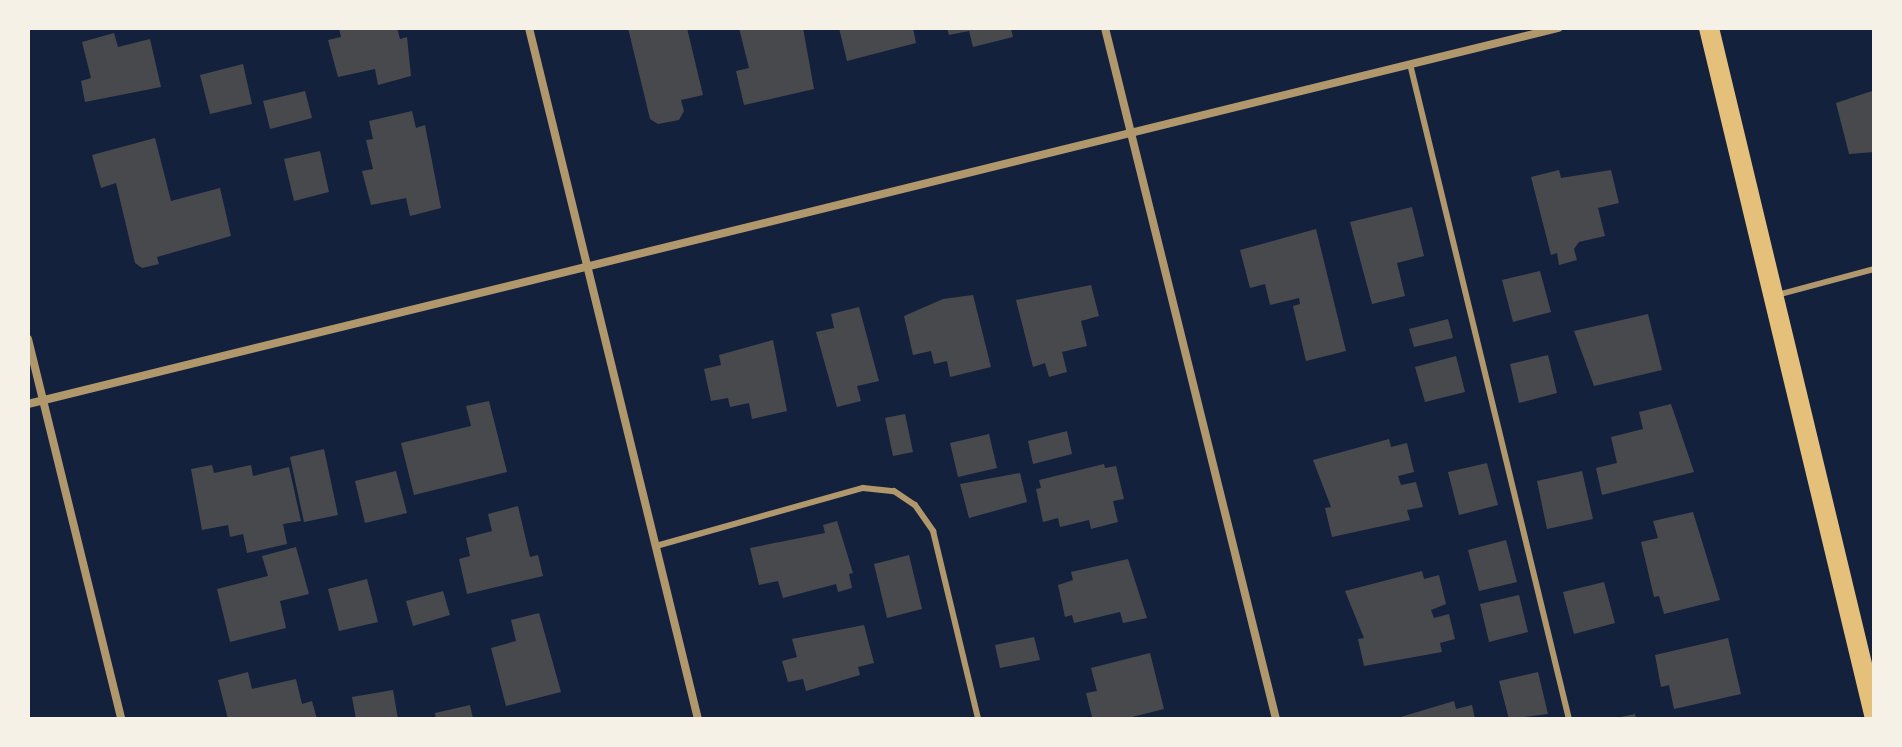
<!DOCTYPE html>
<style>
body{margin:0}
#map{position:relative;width:1902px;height:747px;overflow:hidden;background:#14213d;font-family:Helvetica,sans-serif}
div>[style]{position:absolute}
.building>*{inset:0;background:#48494c}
.service>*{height:6px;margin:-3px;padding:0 3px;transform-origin:3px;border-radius:3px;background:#b1986c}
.minor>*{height:8px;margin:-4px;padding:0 4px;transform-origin:4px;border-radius:4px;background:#b1986c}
.primary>*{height:20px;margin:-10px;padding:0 10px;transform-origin:10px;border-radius:10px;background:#e5c07b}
span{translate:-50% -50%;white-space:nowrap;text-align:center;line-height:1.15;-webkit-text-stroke:8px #f6f1e7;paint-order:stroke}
.frame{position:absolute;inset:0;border:30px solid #f6f1e7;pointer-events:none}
</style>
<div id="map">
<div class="building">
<div style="clip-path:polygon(339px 28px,397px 28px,400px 39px,407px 37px,411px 76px,378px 85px,375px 69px,338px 77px,328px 40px,341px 37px)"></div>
<div style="clip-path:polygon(628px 28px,687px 28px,703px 95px,681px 100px,684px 111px,679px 120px,658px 124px,650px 119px)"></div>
<div style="clip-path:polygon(739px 28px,803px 28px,814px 89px,744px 105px,736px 71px,749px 68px)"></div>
<div style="clip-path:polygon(839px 28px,913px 28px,916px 43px,847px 61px)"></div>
<div style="clip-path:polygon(947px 28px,1011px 28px,1013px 37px,973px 47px,969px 31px,949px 35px)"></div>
<div style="clip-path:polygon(114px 33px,118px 47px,150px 39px,161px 87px,85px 102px,81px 81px,91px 78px,82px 42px)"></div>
<div style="clip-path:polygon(243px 64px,252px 104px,210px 114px,200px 75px)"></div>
<div style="clip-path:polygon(305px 91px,312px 118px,270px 129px,263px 101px)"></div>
<div style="clip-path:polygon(1872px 91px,1874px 152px,1849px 154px,1836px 103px)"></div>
<div style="clip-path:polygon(412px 111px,416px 128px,425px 125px,441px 208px,410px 216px,406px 198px,371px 205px,362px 171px,373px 169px,366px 140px,373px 139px,369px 121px)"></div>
<div style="clip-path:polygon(155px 138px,171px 201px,220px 188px,231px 236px,157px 257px,159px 264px,142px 268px,135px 263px,116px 183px,101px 188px,92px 155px)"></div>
<div style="clip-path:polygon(320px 151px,329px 192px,294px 201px,284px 159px)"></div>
<div style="clip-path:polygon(1559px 170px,1561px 178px,1611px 170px,1619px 203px,1598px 208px,1605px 236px,1579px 242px,1574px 249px,1577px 260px,1559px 265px,1557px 253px,1551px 255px,1531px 177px)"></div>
<div style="clip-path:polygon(1412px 207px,1424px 256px,1397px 263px,1405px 296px,1372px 304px,1350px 222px)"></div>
<div style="clip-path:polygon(1316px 229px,1346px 351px,1306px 361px,1293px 306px,1300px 304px,1299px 298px,1270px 305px,1265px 284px,1250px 288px,1240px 250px)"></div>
<div style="clip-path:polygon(1540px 271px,1551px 312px,1513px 322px,1502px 280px)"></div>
<div style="clip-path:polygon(1091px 285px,1099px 316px,1081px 321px,1087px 346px,1062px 352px,1067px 372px,1049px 377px,1045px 363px,1033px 367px,1016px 300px)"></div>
<div style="clip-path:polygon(973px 295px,991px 367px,950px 377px,947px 361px,934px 364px,931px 351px,913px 355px,904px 316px,943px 299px)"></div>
<div style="clip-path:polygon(859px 307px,879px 381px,857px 386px,861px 401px,837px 407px,816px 332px,834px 328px,831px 314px)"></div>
<div style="clip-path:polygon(1648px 314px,1662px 370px,1594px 386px,1574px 331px)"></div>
<div style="clip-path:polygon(1448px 319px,1453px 338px,1414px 347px,1409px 329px)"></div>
<div style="clip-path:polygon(773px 340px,787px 411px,752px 419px,749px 403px,730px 407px,728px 398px,711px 401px,704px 369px,721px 365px,719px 355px)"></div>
<div style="clip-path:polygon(1548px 355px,1557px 393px,1519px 403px,1510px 364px)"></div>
<div style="clip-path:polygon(1456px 356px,1465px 392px,1425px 402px,1415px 367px)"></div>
<div style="clip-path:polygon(489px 401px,507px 472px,414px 495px,401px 443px,471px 426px,466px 406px)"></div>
<div style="clip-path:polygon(1671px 404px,1694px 472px,1602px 495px,1596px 468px,1617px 463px,1611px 437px,1643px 429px,1639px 412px)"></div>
<div style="clip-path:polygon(905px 414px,913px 452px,893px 456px,885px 418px)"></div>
<div style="clip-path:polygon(1067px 431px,1072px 454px,1033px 464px,1028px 441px)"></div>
<div style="clip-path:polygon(989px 434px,997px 468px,958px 477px,950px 443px)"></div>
<div style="clip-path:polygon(1389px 439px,1391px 447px,1407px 443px,1414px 472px,1398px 476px,1401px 485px,1416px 482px,1423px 507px,1407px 510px,1410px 520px,1332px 537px,1325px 508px,1331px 507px,1313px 460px)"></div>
<div style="clip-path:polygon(324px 449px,338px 515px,304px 522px,290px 457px)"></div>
<div style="clip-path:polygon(1487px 463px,1498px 505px,1459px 515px,1448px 472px)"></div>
<div style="clip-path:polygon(1104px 464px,1105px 468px,1116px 466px,1124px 499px,1113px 501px,1118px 522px,1091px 529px,1089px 520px,1060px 527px,1058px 518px,1043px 522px,1036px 489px,1041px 488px,1039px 480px)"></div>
<div style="clip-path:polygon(212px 465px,214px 473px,251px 465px,253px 476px,289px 467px,301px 521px,283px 524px,287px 544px,247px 553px,243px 534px,230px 537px,228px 525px,202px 530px,191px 469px)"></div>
<div style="clip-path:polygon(396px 471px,407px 513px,365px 523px,355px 481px)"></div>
<div style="clip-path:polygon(1582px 471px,1593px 519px,1547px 529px,1537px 481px)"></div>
<div style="clip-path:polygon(1020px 473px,1027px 502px,969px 518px,960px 484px)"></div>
<div style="clip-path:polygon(518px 506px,530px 557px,538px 555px,543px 576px,467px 594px,459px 559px,470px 556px,466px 538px,492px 531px,488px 514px)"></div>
<div style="clip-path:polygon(1693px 512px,1720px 600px,1664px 614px,1659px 596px,1654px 597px,1641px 542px,1658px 538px,1653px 521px)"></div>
<div style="clip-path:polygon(837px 521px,853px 573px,849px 574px,852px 588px,838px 592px,836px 584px,783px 598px,778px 581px,759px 585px,750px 548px,825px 533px,823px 525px)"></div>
<div style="clip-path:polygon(1506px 540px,1517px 582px,1479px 591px,1468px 550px)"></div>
<div style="clip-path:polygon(296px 547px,309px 594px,280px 601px,286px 628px,230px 642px,217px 589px,268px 576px,262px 556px)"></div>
<div style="clip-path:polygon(909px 555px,922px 609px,887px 618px,874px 564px)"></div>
<div style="clip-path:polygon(1128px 559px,1147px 618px,1123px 623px,1120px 612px,1074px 623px,1072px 615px,1065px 617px,1058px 585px,1073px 580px,1071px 572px)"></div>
<div style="clip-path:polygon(1422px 571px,1424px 579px,1439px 575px,1446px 604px,1431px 610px,1434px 618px,1449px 614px,1455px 639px,1440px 643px,1442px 652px,1364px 666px,1358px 639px,1364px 638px,1345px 591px)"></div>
<div style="clip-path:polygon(367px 579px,378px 622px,339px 631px,328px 589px)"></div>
<div style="clip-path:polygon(1604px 582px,1615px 623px,1574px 634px,1563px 592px)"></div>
<div style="clip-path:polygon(443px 591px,450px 615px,413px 626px,406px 601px)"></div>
<div style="clip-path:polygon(1519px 595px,1528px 632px,1489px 642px,1480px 604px)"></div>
<div style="clip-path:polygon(539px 613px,561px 692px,506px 706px,491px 648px,516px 641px,511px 620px)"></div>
<div style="clip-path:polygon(864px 625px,874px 663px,858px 667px,860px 675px,806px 691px,803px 679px,788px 682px,782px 661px,797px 657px,792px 639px)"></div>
<div style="clip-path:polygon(1034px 637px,1040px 660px,1000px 668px,995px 645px)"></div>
<div style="clip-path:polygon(1728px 638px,1741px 694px,1674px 709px,1669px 685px,1661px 687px,1655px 655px)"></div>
<div style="clip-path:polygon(1150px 653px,1164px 709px,1124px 719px,1092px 717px,1086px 693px,1097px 691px,1091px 668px)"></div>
<div style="clip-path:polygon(248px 672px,252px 689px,296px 679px,302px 704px,312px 701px,317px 719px,228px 719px,218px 680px)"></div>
<div style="clip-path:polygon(1538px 672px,1548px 714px,1509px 719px,1499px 681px)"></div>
<div style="clip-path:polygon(393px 690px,398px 719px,356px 719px,352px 697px)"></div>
<div style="clip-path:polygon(1454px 701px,1456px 709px,1472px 705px,1475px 719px,1394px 719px)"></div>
<div style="clip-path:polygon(470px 705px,473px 719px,436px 719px,435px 713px)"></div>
<div style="clip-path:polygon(1635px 714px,1636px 719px,1616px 719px,1616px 718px)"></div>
</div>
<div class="service">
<div style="left:1410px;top:64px;width:674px;rotate:76.36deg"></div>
<div style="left:1777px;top:295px;width:100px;rotate:-15deg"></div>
<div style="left:656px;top:546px;width:215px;rotate:-15.7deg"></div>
<div style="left:863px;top:488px;width:31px;rotate:6deg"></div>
<div style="left:894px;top:491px;width:25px;rotate:34deg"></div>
<div style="left:915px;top:505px;width:32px;rotate:55deg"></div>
<div style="left:933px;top:531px;width:193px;rotate:76.5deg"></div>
</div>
<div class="minor">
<div style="left:529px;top:28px;width:711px;rotate:76.26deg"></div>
<div style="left:1105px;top:28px;width:712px;rotate:76.1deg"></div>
<div style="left:28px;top:339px;width:391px;rotate:76.2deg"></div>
<div style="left:28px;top:404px;width:1576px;rotate:-13.81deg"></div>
</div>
<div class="primary">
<div style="left:1709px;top:28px;width:706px;rotate:76.48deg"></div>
</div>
<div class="frame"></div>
</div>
